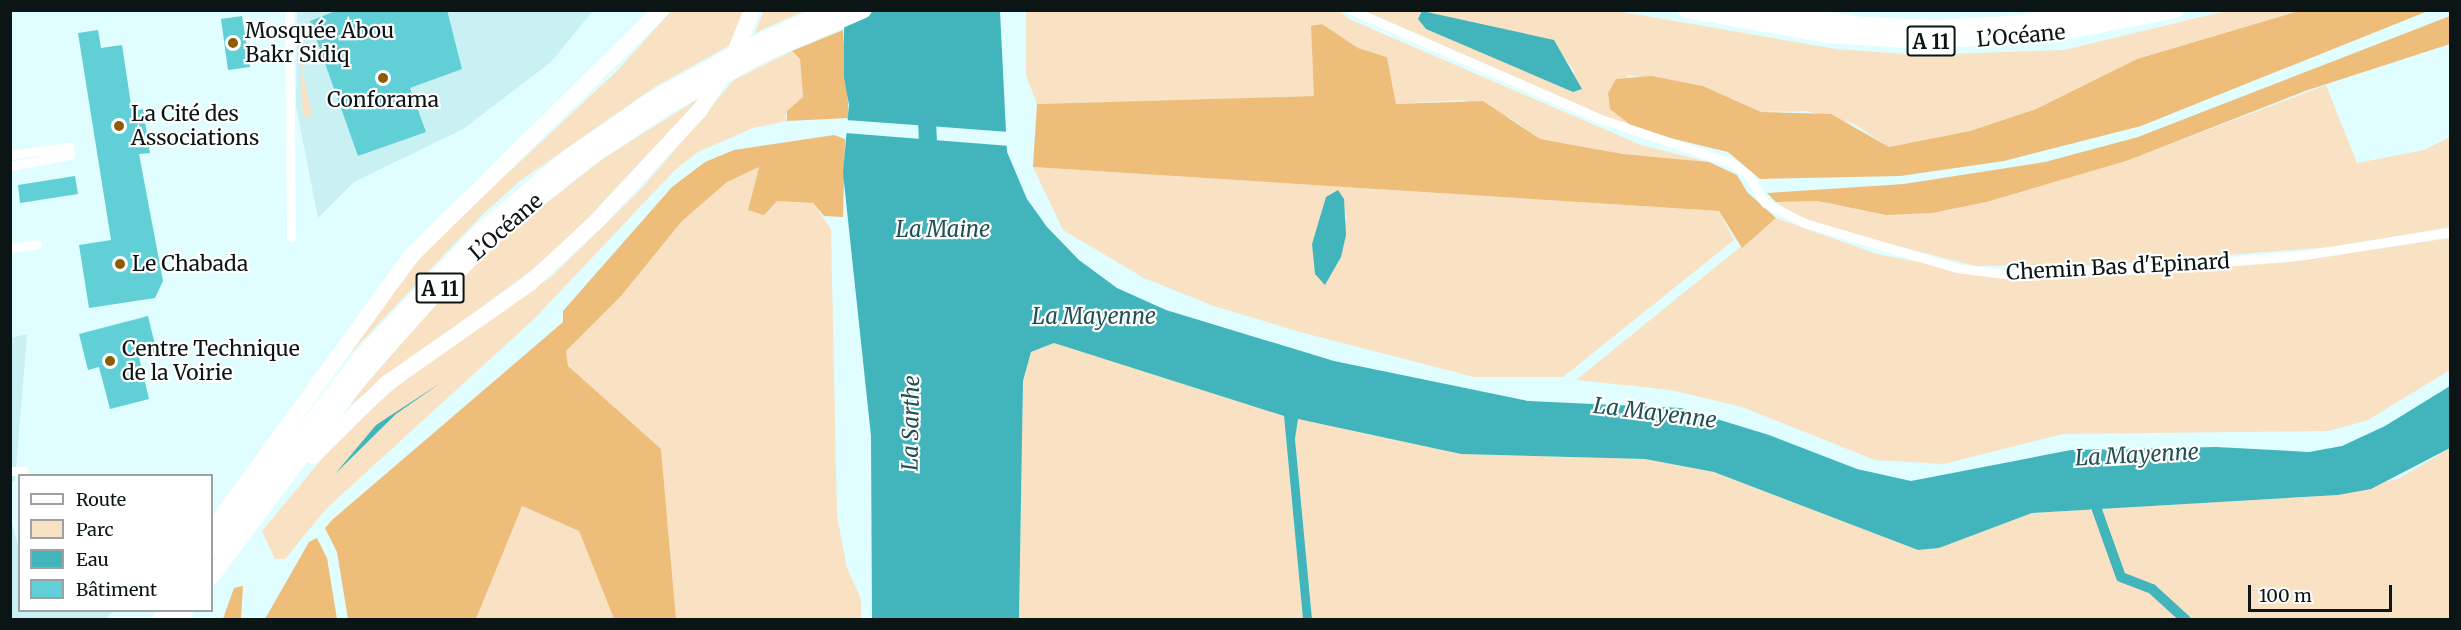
<!DOCTYPE html>
<meta charset="utf-8">
<style>
body{margin:0}
#map{position:relative;width:2461px;height:630px;overflow:hidden;background:#e0fdff;font-family:Merriweather,serif}
div>[style]{position:absolute}
.built>*{inset:0;background:#c9f0f2}
.green>*{inset:0;background:#f9e2c4}
.forest>*{inset:0;background:#eebd7a}
.water>*{inset:0;background:#42b5bc}
.pier>*{inset:0;background:#e0fdff}
.canal>*{height:10px;margin:-5px;padding:0 5px;transform-origin:5px;border-radius:5px;background:#42b5bc}
.river>*{height:18px;margin:-9px;padding:0 9px;transform-origin:9px;border-radius:9px;background:#42b5bc}
.building>*{inset:0;background:#60cfd6}
.minor>*{height:9px;margin:-4.5px;padding:0 4.5px;transform-origin:4.5px;border-radius:4.5px;background:#fff}
.motorway>*{height:16px;margin:-8px;padding:0 8px;transform-origin:8px;border-radius:8px;background:#fff}
.dots>*{width:16px;height:16px;translate:-50% -50%;box-sizing:border-box;border:3px solid #fff;border-radius:50%}
span{translate:-50% -50%;white-space:nowrap;text-align:center;line-height:1.15;-webkit-text-stroke:4.5px #fff;paint-order:stroke}
.shield-label span{padding:2px 4px;background:#fff;border:2px solid;border-radius:4px;-webkit-text-stroke-width:0}
.shield-label{font-size:20px;color:#0b1516;font-weight:700}
.poi-label{font-size:21px;color:#0b1516}
.left{translate:0 -50%;text-align:left}
.street-label{font-size:21px;color:#0b1516}
.water-label{font-size:22px;color:#205154;font-style:italic}
.frame{position:absolute;inset:0;border:12px solid #0b1516;pointer-events:none}
.legend{position:absolute;left:18px;top:474px;width:195px;height:138px;box-sizing:border-box;background:#fff;border:2px solid #9da1a2;margin:0;padding:8px 10px;list-style:none;font-size:18px;color:#0b1516}
.legend li{display:flex;align-items:center;gap:12px;height:30px}
.legend b{width:30px;border:2px solid #9da1a2}
.scale{position:absolute;left:2248px;top:585px;width:144px;height:27px;box-sizing:border-box;border:3px solid #0b1516;border-top:0;padding-left:8px;font-size:18px;line-height:21px;white-space:nowrap;color:#0b1516;-webkit-text-stroke:4px #fff;paint-order:stroke}
</style>
<div id="map">
<div class="built">
<div style="clip-path:polygon(297px 11px,593px 11px,550px 63px,463px 129px,354px 182px,318px 218px,296px 106px)"></div>
<div style="clip-path:polygon(27px 334px,15px 481px,11px 482px,10px 338px)"></div>
<div style="clip-path:polygon(11px 519px,19px 549px,20px 610px,113px 611px,107px 619px,11px 619px)"></div>
</div>
<div class="green">
<div style="clip-path:polygon(764px 10px,804px 10px,804px 11px,755px 33px)"></div>
<div style="clip-path:polygon(671px 11px,745px 11px,732px 44px,653px 88px,520px 181px,482px 215px,348px 356px,360px 334px,431px 245px,618px 70px)"></div>
<div style="clip-path:polygon(1026px 11px,1340px 11px,1349px 19px,1641px 145px,1709px 162px,1623px 154px,1540px 139px,1510px 118px,1464px 100px,1396px 104px,1387px 57px,1358px 48px,1322px 24px,1311px 27px,1315px 96px,1037px 104px,1026px 75px)"></div>
<div style="clip-path:polygon(evenodd,1365px 11px,1617px 11px,1836px 49px,1920px 55px,2064px 50px,2226px 11px,2299px 11px,2137px 59px,2036px 109px,1970px 131px,1889px 147px,1854px 124px,1807px 111px,1761px 112px,1703px 86px,1627px 75px,1637px 130px,1365px 11px,1559px 51px,1574px 71px,1573px 92px,1552px 83px,1559px 51px)"></div>
<div style="clip-path:polygon(299px 26px,306px 35px,300px 45px,306px 59px,302px 70px,312px 114px,304px 118px,304px 142px)"></div>
<div style="clip-path:polygon(792px 51px,800px 59px,803px 97px,785px 116px,787px 121px,753px 128px,698px 152px,675px 170px,534px 319px,327px 508px,285px 559px,275px 559px,262px 531px,345px 431px,411px 375px,552px 276px,644px 186px,734px 80px)"></div>
<div style="clip-path:polygon(2326px 85px,2357px 163px,2424px 150px,2450px 137px,2450px 227px,2331px 247px,2101px 265px,1975px 266px,1844px 232px,1792px 214px,1776px 202px,1818px 201px,1886px 215px,2129px 160px)"></div>
<div style="clip-path:polygon(701px 97px,557px 251px,346px 408px,442px 296px,508px 233px,604px 158px)"></div>
<div style="clip-path:polygon(759px 166px,748px 210px,777px 201px,813px 203px,831px 229px,837px 516px,847px 568px,861px 599px,861px 619px,676px 619px,661px 450px,568px 366px,566px 351px,621px 296px,682px 221px,727px 182px)"></div>
<div style="clip-path:polygon(evenodd,1033px 167px,1719px 211px,1734px 240px,1563px 377px,1474px 377px,1300px 332px,1214px 306px,1144px 278px,1063px 230px,1033px 167px,1338px 190px,1347px 220px,1312px 244px,1319px 222px,1338px 190px)"></div>
<div style="clip-path:polygon(1776px 218px,1877px 254px,1980px 274px,2115px 275px,2291px 262px,2450px 238px,2450px 370px,2368px 420px,2329px 431px,2063px 434px,1944px 464px,1875px 460px,1742px 407px,1671px 390px,1576px 380px)"></div>
<div style="clip-path:polygon(1054px 343px,1284px 416px,1303px 619px,1019px 620px,1023px 381px,1031px 352px)"></div>
<div style="clip-path:polygon(1298px 419px,1461px 454px,1645px 459px,1714px 472px,1918px 550px,1939px 548px,2032px 513px,2338px 495px,2400px 478px,2450px 448px,2450px 619px,1312px 619px,1295px 439px)"></div>
<div style="clip-path:polygon(521px 506px,579px 531px,614px 619px,476px 620px)"></div>
</div>
<div class="forest">
<div style="clip-path:polygon(2299px 11px,2428px 11px,2141px 126px,2004px 161px,1900px 176px,1760px 179px,1728px 152px,1637px 130px,1610px 109px,1608px 93px,1616px 79px,1651px 76px,1703px 86px,1761px 112px,1831px 114px,1889px 147px,1970px 131px,2036px 109px,2137px 59px)"></div>
<div style="clip-path:polygon(2450px 16px,2450px 44px,2305px 91px,2129px 160px,1986px 202px,1932px 213px,1886px 215px,1818px 201px,1776px 202px,1767px 193px,1904px 184px,2045px 162px,2138px 137px)"></div>
<div style="clip-path:polygon(1322px 24px,1358px 48px,1387px 57px,1396px 104px,1483px 101px,1540px 139px,1623px 154px,1709px 162px,1737px 175px,1747px 192px,1776px 218px,1742px 248px,1719px 211px,1033px 167px,1037px 104px,1314px 96px,1311px 26px)"></div>
<div style="clip-path:polygon(843px 30px,849px 118px,787px 121px,787px 111px,803px 97px,800px 59px,792px 51px)"></div>
<div style="clip-path:polygon(834px 135px,845px 139px,843px 217px,824px 216px,813px 203px,777px 201px,764px 215px,748px 210px,759px 167px,727px 182px,682px 221px,621px 296px,566px 351px,568px 366px,661px 449px,676px 619px,614px 619px,579px 531px,522px 506px,476px 619px,348px 619px,337px 552px,325px 528px,332px 520px,563px 322px,563px 311px,672px 187px,705px 162px,734px 150px)"></div>
<div style="clip-path:polygon(317px 538px,327px 558px,337px 619px,265px 619px,309px 542px)"></div>
<div style="clip-path:polygon(243px 586px,241px 619px,223px 619px,234px 588px)"></div>
</div>
<div class="water">
<div style="clip-path:polygon(844px 11px,1000px 11px,1007px 152px,1027px 199px,1047px 227px,1079px 260px,1117px 288px,1166px 310px,1334px 361px,1528px 401px,1681px 408px,1769px 435px,1857px 469px,1911px 481px,2071px 450px,2216px 447px,2309px 452px,2342px 446px,2385px 426px,2450px 386px,2450px 448px,2371px 489px,2338px 495px,2032px 513px,1939px 548px,1918px 550px,1714px 472px,1645px 459px,1461px 454px,1298px 419px,1295px 439px,1312px 619px,1303px 619px,1284px 416px,1054px 343px,1031px 352px,1023px 381px,1019px 619px,872px 619px,871px 436px,843px 173px,849px 105px,844px 77px)"></div>
<div style="clip-path:polygon(1422px 11px,1554px 40px,1582px 89px,1573px 92px,1426px 29px,1418px 19px)"></div>
<div style="clip-path:polygon(1338px 190px,1344px 199px,1346px 235px,1341px 257px,1325px 285px,1315px 274px,1312px 244px,1326px 197px)"></div>
<div style="clip-path:polygon(442px 382px,396px 414px,335px 474px,376px 425px)"></div>
</div>
<div class="pier">
<div style="clip-path:polygon(846px 120px,929px 126px,929px 136px,929px 126px,1009px 132px,1010px 146px,845px 133px)"></div>
</div>
<div class="canal">
<div style="left:2097px;top:510px;width:71px;rotate:70.3deg"></div>
<div style="left:2121px;top:577px;width:33px;rotate:21deg"></div>
<div style="left:2152px;top:589px;width:46px;rotate:42.4deg"></div>
</div>
<div class="river">
<div style="left:926px;top:99px;width:65px;rotate:87.4deg"></div>
</div>
<div class="building">
<div style="clip-path:polygon(338px 10px,447px 10px,462px 69px,410px 88px,426px 132px,358px 156px,310px 21px)"></div>
<div style="clip-path:polygon(242px 16px,250px 67px,228px 70px,221px 19px)"></div>
<div style="clip-path:polygon(98px 30px,101px 48px,122px 45px,132px 111px,143px 109px,150px 153px,139px 154px,163px 281px,155px 298px,89px 308px,79px 245px,111px 240px,78px 33px)"></div>
<div style="clip-path:polygon(75px 176px,78px 194px,20px 203px,18px 185px)"></div>
<div style="clip-path:polygon(148px 316px,157px 353px,139px 357px,149px 399px,110px 409px,99px 367px,88px 370px,79px 334px)"></div>
</div>
<div class="minor">
<div style="left:289px;top:10px;width:227px;rotate:89.5deg"></div>
<div style="left:1351px;top:10px;width:270px;rotate:23.6deg"></div>
<div style="left:1598px;top:118px;width:141px;rotate:18.6deg"></div>
<div style="left:1732px;top:163px;width:19px;rotate:36deg"></div>
<div style="left:1747px;top:174px;width:34px;rotate:58deg"></div>
<div style="left:1765px;top:203px;width:45px;rotate:26.6deg"></div>
<div style="left:1805px;top:223px;width:159px;rotate:16.5deg"></div>
<div style="left:1957px;top:268px;width:47px;rotate:7.3deg"></div>
<div style="left:2004px;top:274px;width:122px;rotate:-1.9deg"></div>
<div style="left:2126px;top:270px;width:180px;rotate:-4.8deg"></div>
<div style="left:2305px;top:255px;width:147px;rotate:-9deg"></div>
<div style="left:10px;top:155px;width:60px;rotate:-7.7deg"></div>
<div style="left:69px;top:147px;width:8px;rotate:83deg"></div>
<div style="left:70px;top:155px;width:61px;rotate:169.6deg"></div>
<div style="left:10px;top:248px;width:27px;rotate:-8deg"></div>
<div style="left:10px;top:471px;width:14px"></div>
</div>
<div class="motorway">
<div style="left:1686px;top:10px;width:144px;rotate:10deg"></div>
<div style="left:1828px;top:35px;width:94px;rotate:3.7deg"></div>
<div style="left:1922px;top:41px;width:131px;rotate:-3.1deg"></div>
<div style="left:2053px;top:34px;width:125px;rotate:-11deg"></div>
<div style="left:1755px;top:10px;width:109px;rotate:7.9deg"></div>
<div style="left:1863px;top:25px;width:73px;rotate:2.4deg"></div>
<div style="left:1936px;top:28px;width:76px;rotate:-3deg"></div>
<div style="left:2012px;top:24px;width:101px;rotate:-8deg"></div>
<div style="left:313px;top:456px;width:103px;rotate:-44.6deg"></div>
<div style="left:386px;top:384px;width:176px;rotate:-35deg"></div>
<div style="left:530px;top:283px;width:91px;rotate:-42.8deg"></div>
<div style="left:597px;top:221px;width:151px;rotate:-47.1deg"></div>
<div style="left:700px;top:110px;width:57px;rotate:-57.1deg"></div>
<div style="left:731px;top:62px;width:56px;rotate:-68deg"></div>
<div style="left:212px;top:530px;width:337px;rotate:-54deg"></div>
<div style="left:410px;top:257px;width:352px;rotate:-44.5deg"></div>
<div style="left:212px;top:550px;width:244px;rotate:-52.3deg"></div>
<div style="left:361px;top:357px;width:175px;rotate:-46.4deg"></div>
<div style="left:482px;top:230px;width:115px;rotate:-40.1deg"></div>
<div style="left:570px;top:156px;width:99px;rotate:-34.3deg"></div>
<div style="left:652px;top:100px;width:105px;rotate:-29deg"></div>
<div style="left:744px;top:49px;width:94px;rotate:-24.4deg"></div>
<div style="left:212px;top:576px;width:249px;rotate:-53.2deg"></div>
<div style="left:361px;top:377px;width:114px;rotate:-48.2deg"></div>
<div style="left:437px;top:292px;width:90px;rotate:-44.5deg"></div>
<div style="left:501px;top:229px;width:112px;rotate:-38.8deg"></div>
<div style="left:588px;top:159px;width:94px;rotate:-33.7deg"></div>
<div style="left:666px;top:107px;width:108px;rotate:-28.7deg"></div>
<div style="left:761px;top:55px;width:112px;rotate:-23.6deg"></div>
<div style="left:160px;top:620px;width:12px;rotate:-55deg"></div>
<div style="left:180px;top:620px;width:12px;rotate:-59deg"></div>
</div>
<div class="dots">
<div style="left:233px;top:43px;background:#8b5c02"></div>
<div style="left:383px;top:78px;background:#8b5c02"></div>
<div style="left:119px;top:126px;background:#8b5c02"></div>
<div style="left:120px;top:264px;background:#8b5c02"></div>
<div style="left:110px;top:361px;background:#8b5c02"></div>
</div>
<div class="shield-label">
<span style="left:1931px;top:41px">A 11</span>
<span style="left:440px;top:288px">A 11</span>
</div>
<div class="poi-label">
<span class="left" style="left:245px;top:43px">Mosquée Abou<br>Bakr Sidiq</span>
<span style="left:383px;top:100px">Conforama</span>
<span class="left" style="left:131px;top:126px">La Cité des<br>Associations</span>
<span class="left" style="left:132px;top:264px">Le Chabada</span>
<span class="left" style="left:122px;top:361px">Centre Technique<br>de la Voirie</span>
</div>
<div class="street-label">
<span style="left:2021px;top:36px;rotate:-5deg">L’Océane</span>
<span style="left:506px;top:227px;rotate:-41deg">L’Océane</span>
<span style="left:2118px;top:267px;rotate:-3deg">Chemin Bas d'Epinard</span>
</div>
<div class="water-label">
<span style="left:943px;top:230px">La Maine</span>
<span style="left:1094px;top:317px">La Mayenne</span>
<span style="left:1655px;top:413px;rotate:7deg">La Mayenne</span>
<span style="left:911px;top:423px;rotate:-89deg">La Sarthe</span>
<span style="left:2137px;top:455px;rotate:-3deg">La Mayenne</span>
</div>
<div class="frame"></div>
<ul class="legend">
<li><b style="height:8px;background:#fff"></b>Route</li>
<li><b style="height:16px;background:#f9e2c4"></b>Parc</li>
<li><b style="height:16px;background:#42b5bc"></b>Eau</li>
<li><b style="height:16px;background:#60cfd6"></b>Bâtiment</li>
</ul>
<div class="scale">100 m</div>
</div>
